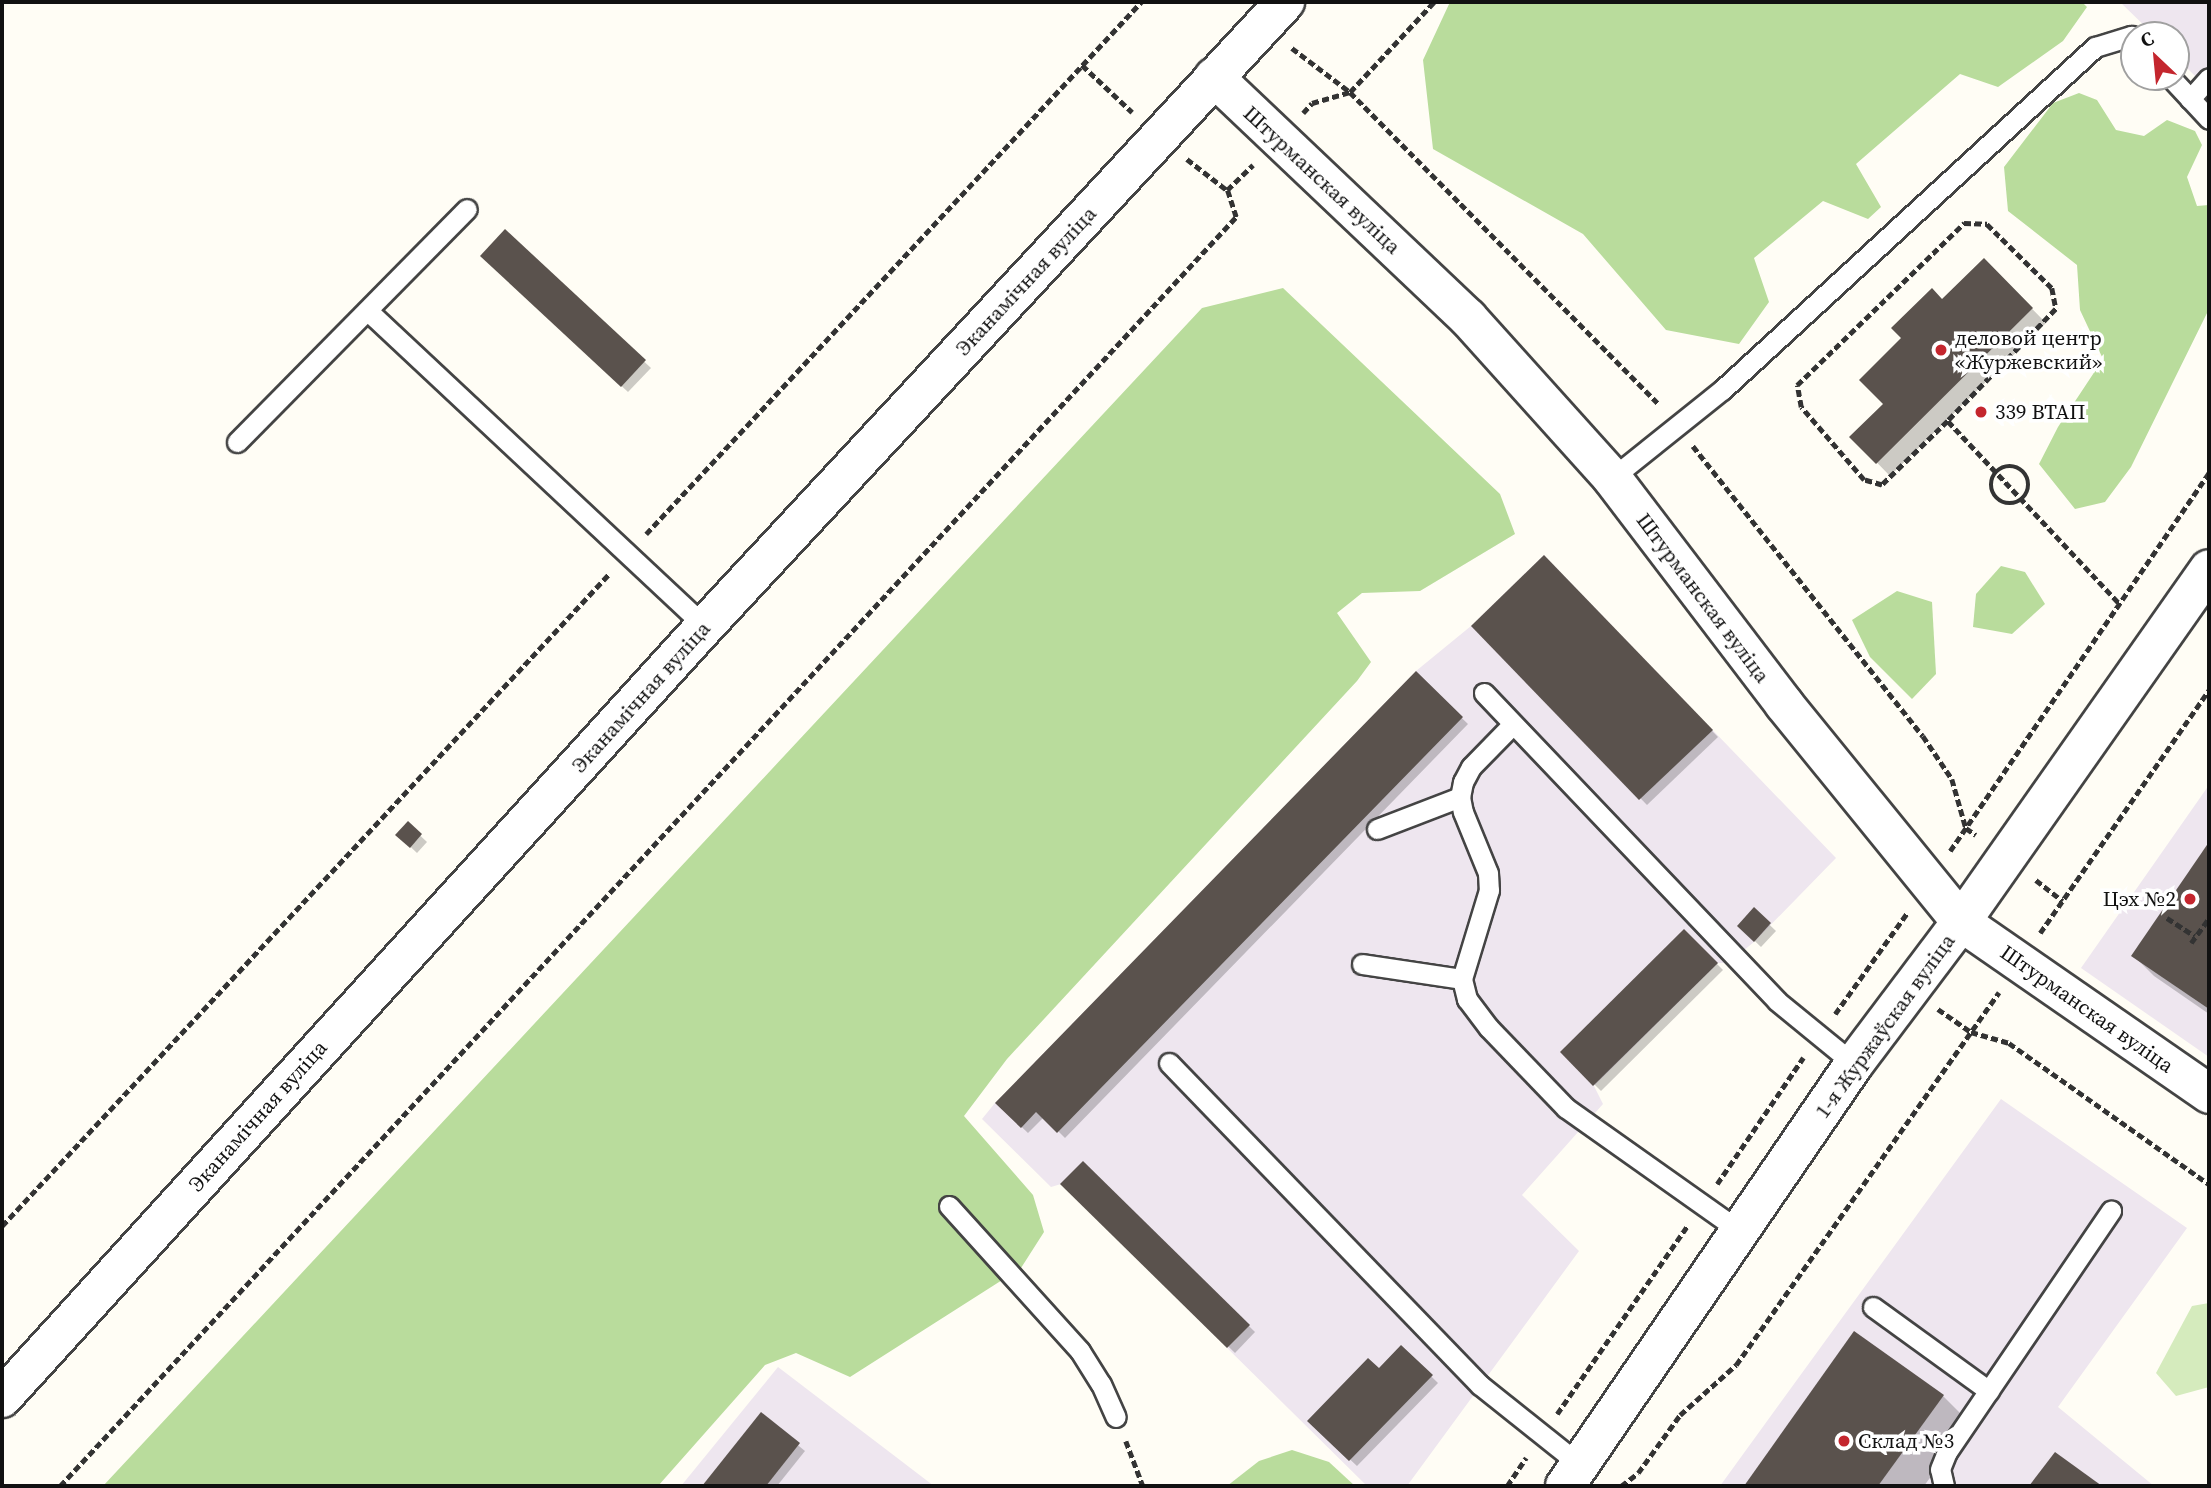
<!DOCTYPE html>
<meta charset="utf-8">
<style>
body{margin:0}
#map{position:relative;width:2211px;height:1488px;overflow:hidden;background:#fffdf5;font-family:"Source Serif 4",serif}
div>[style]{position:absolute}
.industrial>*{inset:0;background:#eee6ef}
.green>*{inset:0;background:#d5ebbd}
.forest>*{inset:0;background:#b9dc9c}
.shadow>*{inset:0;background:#0003}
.building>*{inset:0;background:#5a524d}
.path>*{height:4.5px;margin-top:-2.25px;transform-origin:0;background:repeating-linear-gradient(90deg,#333 0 7px,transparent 0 10.5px)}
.path>.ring{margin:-2.25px;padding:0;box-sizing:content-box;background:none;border:4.5px solid #333;border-radius:50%}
.roads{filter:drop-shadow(2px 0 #444) drop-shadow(-2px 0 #444) drop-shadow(0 2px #444) drop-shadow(0 -2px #444)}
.service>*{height:19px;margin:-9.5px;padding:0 9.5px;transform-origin:9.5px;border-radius:9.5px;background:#fff}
.minor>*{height:38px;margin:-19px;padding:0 19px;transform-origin:19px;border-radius:19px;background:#fff}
.dots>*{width:19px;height:19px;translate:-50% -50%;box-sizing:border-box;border:4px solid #fff;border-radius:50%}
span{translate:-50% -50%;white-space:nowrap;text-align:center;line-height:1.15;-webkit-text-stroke:7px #fff;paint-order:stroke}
.street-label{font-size:21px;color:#111}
.poi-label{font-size:21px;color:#111}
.left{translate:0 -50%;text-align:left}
.right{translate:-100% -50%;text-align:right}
.frame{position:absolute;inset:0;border:4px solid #111;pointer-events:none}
.north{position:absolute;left:2120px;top:21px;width:70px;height:70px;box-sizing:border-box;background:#fff;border:2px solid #a0a0a0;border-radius:50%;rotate:334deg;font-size:19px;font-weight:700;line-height:28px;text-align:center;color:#111}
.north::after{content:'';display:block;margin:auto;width:24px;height:32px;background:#c4262e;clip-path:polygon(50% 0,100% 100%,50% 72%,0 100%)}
</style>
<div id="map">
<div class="industrial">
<div style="clip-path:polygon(2120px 2px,2209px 2px,2209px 90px,2176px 57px,2176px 35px,2154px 35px)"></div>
<div style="clip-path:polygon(1544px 555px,1836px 858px,1754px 942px,1728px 963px,1718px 963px,1594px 1086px,1603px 1104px,1522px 1195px,1579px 1251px,1407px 1486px,1367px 1486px,1061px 1184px,1051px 1187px,982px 1119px,995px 1103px,1416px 671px,1471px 626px)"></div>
<div style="clip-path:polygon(2209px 785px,2209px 1057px,2081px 968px)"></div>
<div style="clip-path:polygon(2001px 1099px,2187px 1228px,2058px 1407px,2154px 1486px,1720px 1486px)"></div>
<div style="clip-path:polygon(778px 1367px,934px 1486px,681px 1486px)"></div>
</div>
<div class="green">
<div style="clip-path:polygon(2209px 1303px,2209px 1387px,2176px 1396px,2156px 1373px,2192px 1306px)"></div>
</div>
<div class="forest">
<div style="clip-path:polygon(1450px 2px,2082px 2px,2087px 7px,2063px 41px,1998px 87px,1960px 74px,1856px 164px,1881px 207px,1868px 219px,1823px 201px,1754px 258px,1769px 302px,1739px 344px,1666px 330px,1583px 234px,1433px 149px,1423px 60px)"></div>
<div style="clip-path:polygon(2079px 93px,2097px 100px,2116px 130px,2144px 136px,2167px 120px,2195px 131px,2202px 145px,2187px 177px,2197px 206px,2209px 205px,2209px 309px,2131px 467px,2105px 502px,2075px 509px,2039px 464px,2058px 427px,2103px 359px,2080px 310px,2077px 265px,2008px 211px,2004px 167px,2053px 103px)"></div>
<div style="clip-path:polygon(1283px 288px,1500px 494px,1515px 534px,1420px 591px,1362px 593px,1337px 613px,1371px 662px,1357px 681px,1007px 1059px,964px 1116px,1033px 1195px,1044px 1232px,1021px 1268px,850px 1377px,796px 1353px,765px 1365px,658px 1486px,103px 1486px,1202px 308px)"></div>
<div style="clip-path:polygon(2001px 566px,2025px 572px,2045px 604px,2012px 634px,1973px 627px,1976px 594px)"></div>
<div style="clip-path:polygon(1897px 591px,1932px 602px,1936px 674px,1912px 699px,1870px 657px,1852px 620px)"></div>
<div style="clip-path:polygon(1292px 1450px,1329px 1462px,1355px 1486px,1227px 1486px,1259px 1461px)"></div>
</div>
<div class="shadow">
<div style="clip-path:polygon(505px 232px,651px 368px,628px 392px,482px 256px)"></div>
<div style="clip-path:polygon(1984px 260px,2046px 323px,1890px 476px,1852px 437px,1885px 404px,1904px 339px)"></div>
<div style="clip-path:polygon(1544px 558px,1718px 737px,1647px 805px,1473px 626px)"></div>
<div style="clip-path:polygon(1416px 674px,1468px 724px,1065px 1138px,1044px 1117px,1028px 1133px,997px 1103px)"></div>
<div style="clip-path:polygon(408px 824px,427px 842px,417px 853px,398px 835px)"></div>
<div style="clip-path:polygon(2209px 845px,2209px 1014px,2154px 976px,2134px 956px)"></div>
<div style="clip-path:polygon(1754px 910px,1776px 931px,1761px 947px,1739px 926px)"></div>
<div style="clip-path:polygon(1684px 931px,1723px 970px,1601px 1091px,1562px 1052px)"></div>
<div style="clip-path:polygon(1083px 1163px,1255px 1332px,1235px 1353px,1063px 1184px)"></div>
<div style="clip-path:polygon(1855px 1333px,1943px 1396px,1970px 1423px,1924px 1486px,1746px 1486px)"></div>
<div style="clip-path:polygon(1401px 1347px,1438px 1383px,1357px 1466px,1309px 1421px,1379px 1371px)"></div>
<div style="clip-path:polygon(761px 1415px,805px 1451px,777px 1486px,704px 1486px)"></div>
</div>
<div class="building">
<div style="clip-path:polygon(505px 229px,646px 360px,621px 387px,480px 256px)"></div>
<div style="clip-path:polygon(1984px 258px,2033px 308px,1876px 464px,1849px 437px,1883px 404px,1859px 380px,1901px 338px,1891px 328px,1932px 288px,1942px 299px)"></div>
<div style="clip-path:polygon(1544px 555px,1713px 730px,1639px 800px,1471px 626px)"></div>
<div style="clip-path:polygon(1416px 671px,1463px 717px,1057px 1133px,1036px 1112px,1021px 1128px,995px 1103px)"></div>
<div style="clip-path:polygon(408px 821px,422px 834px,410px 848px,395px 835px)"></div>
<div style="clip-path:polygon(2209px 842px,2209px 1009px,2131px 956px)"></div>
<div style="clip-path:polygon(1754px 907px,1771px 923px,1754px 942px,1737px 926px)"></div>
<div style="clip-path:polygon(1684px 929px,1718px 963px,1593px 1086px,1560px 1052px)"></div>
<div style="clip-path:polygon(1083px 1161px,1250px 1325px,1227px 1348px,1060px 1184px)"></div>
<div style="clip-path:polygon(1854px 1331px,1944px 1395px,1878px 1486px,1744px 1486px)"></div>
<div style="clip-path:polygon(1401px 1345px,1433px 1375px,1349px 1461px,1307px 1421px,1368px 1358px,1379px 1368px)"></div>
<div style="clip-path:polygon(761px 1412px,800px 1443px,766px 1486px,702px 1486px)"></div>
<div style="clip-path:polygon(2055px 1452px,2102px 1486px,2029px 1486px)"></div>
</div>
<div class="path">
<div style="left:1292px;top:48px;width:73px;rotate:37.2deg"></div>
<div style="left:1350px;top:92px;width:439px;rotate:45.3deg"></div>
<div style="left:1082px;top:65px;width:69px;rotate:43.2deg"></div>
<div style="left:1303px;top:113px;width:13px;rotate:-48deg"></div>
<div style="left:1312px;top:103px;width:40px;rotate:-16deg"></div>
<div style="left:1350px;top:92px;width:123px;rotate:-47deg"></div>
<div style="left:1187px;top:159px;width:51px;rotate:37.8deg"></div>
<div style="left:1948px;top:421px;width:92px;rotate:135.9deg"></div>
<div style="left:1882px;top:485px;width:19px;rotate:-164deg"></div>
<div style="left:1864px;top:480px;width:96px;rotate:-130.8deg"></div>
<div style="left:1801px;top:407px;width:22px;rotate:-100deg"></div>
<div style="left:1797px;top:385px;width:233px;rotate:-44.1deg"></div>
<div style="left:1964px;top:223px;width:23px;rotate:2deg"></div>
<div style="left:1987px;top:224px;width:91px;rotate:44.6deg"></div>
<div style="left:2052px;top:288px;width:21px;rotate:79deg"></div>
<div style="left:2056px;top:309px;width:156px;rotate:134deg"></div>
<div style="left:1948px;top:421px;width:251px;rotate:46.8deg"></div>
<div style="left:1693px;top:446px;width:370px;rotate:51.6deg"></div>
<div style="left:1923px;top:736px;width:52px;rotate:56deg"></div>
<div style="left:1952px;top:779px;width:51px;rotate:74.1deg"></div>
<div style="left:1966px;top:828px;width:12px;rotate:35deg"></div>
<div class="ring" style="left:1991px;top:466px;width:33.5px;height:33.5px"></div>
<div style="left:646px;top:534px;width:727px;rotate:-47.06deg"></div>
<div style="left:1950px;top:851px;width:458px;rotate:-55.6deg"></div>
<div style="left:2036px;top:880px;width:34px;rotate:38deg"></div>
<div style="left:2167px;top:918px;width:33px;rotate:33deg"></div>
<div style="left:2040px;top:933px;width:296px;rotate:-55.2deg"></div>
<div style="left:2191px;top:943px;width:31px;rotate:-54deg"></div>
<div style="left:1938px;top:1009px;width:40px;rotate:34.9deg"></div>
<div style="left:1971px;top:1032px;width:40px;rotate:16deg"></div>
<div style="left:2009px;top:1043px;width:245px;rotate:35.2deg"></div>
<div style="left:1835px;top:1014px;width:124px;rotate:-54.5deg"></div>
<div style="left:1717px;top:1184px;width:153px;rotate:-55.7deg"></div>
<div style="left:2px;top:1226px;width:891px;rotate:-47.05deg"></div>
<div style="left:1557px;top:1414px;width:230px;rotate:-55.3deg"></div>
<div style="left:1126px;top:1441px;width:48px;rotate:69.3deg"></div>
<div style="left:60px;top:1486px;width:1730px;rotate:-47.18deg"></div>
<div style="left:1236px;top:217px;width:28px;rotate:-108deg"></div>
<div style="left:1227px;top:190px;width:36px;rotate:-44deg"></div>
<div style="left:1507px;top:1486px;width:34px;rotate:-56deg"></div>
<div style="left:1621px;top:1486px;width:21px;rotate:-37deg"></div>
<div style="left:1638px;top:1473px;width:72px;rotate:-54.1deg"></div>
<div style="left:1680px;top:1415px;width:75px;rotate:-41.8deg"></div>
<div style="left:1736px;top:1365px;width:456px;rotate:-54.8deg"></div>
</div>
<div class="roads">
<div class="service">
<div style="left:2170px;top:77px;width:57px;rotate:47.1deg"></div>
<div style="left:2190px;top:99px;width:28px;rotate:-48deg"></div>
<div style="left:368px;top:311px;width:461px;rotate:43.1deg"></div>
<div style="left:237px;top:442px;width:327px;rotate:-45.4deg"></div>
<div style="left:1612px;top:478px;width:141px;rotate:-38.7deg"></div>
<div style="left:1722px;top:390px;width:507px;rotate:-42.6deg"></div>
<div style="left:2095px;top:47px;width:38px;rotate:-17deg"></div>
<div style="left:2131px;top:36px;width:4px;rotate:45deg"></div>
<div style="left:1484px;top:693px;width:425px;rotate:46.4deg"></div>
<div style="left:1777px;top:1001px;width:99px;rotate:39.3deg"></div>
<div style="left:1513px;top:724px;width:60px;rotate:134.3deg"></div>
<div style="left:1471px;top:767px;width:17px;rotate:118deg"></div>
<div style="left:1463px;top:782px;width:15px;rotate:101deg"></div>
<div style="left:1460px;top:797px;width:15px;rotate:79deg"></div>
<div style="left:1463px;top:812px;width:66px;rotate:67.7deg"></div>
<div style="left:1488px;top:873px;width:17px;rotate:87deg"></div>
<div style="left:1489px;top:890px;width:93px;rotate:106.9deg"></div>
<div style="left:1462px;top:979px;width:21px;rotate:76deg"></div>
<div style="left:1467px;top:999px;width:36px;rotate:53deg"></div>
<div style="left:1489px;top:1028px;width:111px;rotate:46.1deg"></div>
<div style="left:1566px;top:1108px;width:213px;rotate:35.3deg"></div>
<div style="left:1377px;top:829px;width:89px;rotate:-21.1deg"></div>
<div style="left:1362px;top:964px;width:101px;rotate:8.5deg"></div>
<div style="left:1169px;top:1063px;width:448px;rotate:46deg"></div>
<div style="left:1480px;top:1385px;width:127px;rotate:38.6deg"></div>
<div style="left:949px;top:1206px;width:195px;rotate:47.9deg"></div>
<div style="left:1080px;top:1351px;width:39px;rotate:58deg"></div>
<div style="left:1101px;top:1384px;width:36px;rotate:66deg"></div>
<div style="left:1873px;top:1307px;width:143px;rotate:35.9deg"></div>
<div style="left:1944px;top:1486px;width:17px;rotate:-103deg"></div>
<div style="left:1940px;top:1469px;width:18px;rotate:-68deg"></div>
<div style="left:1947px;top:1452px;width:292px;rotate:-55.8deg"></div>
</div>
<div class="minor">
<div style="left:1214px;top:77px;width:350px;rotate:43.5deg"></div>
<div style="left:1468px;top:318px;width:215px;rotate:48deg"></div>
<div style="left:1612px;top:478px;width:284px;rotate:52.7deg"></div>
<div style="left:1784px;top:704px;width:281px;rotate:50.9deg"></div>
<div style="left:1961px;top:922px;width:302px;rotate:34.7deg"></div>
<div style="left:2px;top:1398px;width:1044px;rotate:-47.68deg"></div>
<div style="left:705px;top:626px;width:852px;rotate:-47.09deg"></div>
<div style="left:1565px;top:1486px;width:511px;rotate:-55.6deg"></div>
<div style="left:1854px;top:1064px;width:178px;rotate:-53deg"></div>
<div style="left:1961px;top:922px;width:431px;rotate:-54.9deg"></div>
</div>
</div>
<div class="dots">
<div style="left:1941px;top:350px;background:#c4262e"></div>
<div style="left:1981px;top:412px;background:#c4262e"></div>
<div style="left:2190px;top:899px;background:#c4262e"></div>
<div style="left:1844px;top:1441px;background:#c4262e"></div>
</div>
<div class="street-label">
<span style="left:1322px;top:180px;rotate:43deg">Штурманская вуліца</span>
<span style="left:1026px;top:281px;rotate:-47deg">Эканамічная вуліца</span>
<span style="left:1703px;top:598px;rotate:53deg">Штурманская вуліца</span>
<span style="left:641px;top:697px;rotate:-48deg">Эканамічная вуліца</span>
<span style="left:2087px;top:1009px;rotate:35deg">Штурманская вуліца</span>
<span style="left:1885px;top:1026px;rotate:-54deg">1-я Журжаўская вуліца</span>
<span style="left:258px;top:1116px;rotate:-48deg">Эканамічная вуліца</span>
</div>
<div class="poi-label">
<span class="left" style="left:1955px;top:350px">деловой центр<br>«Журжевский»</span>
<span class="left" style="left:1995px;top:412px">339 ВТАП</span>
<span class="right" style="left:2176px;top:899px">Цэх №2</span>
<span class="left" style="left:1858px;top:1441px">Склад №3</span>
</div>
<div class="frame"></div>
<div class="north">С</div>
</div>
